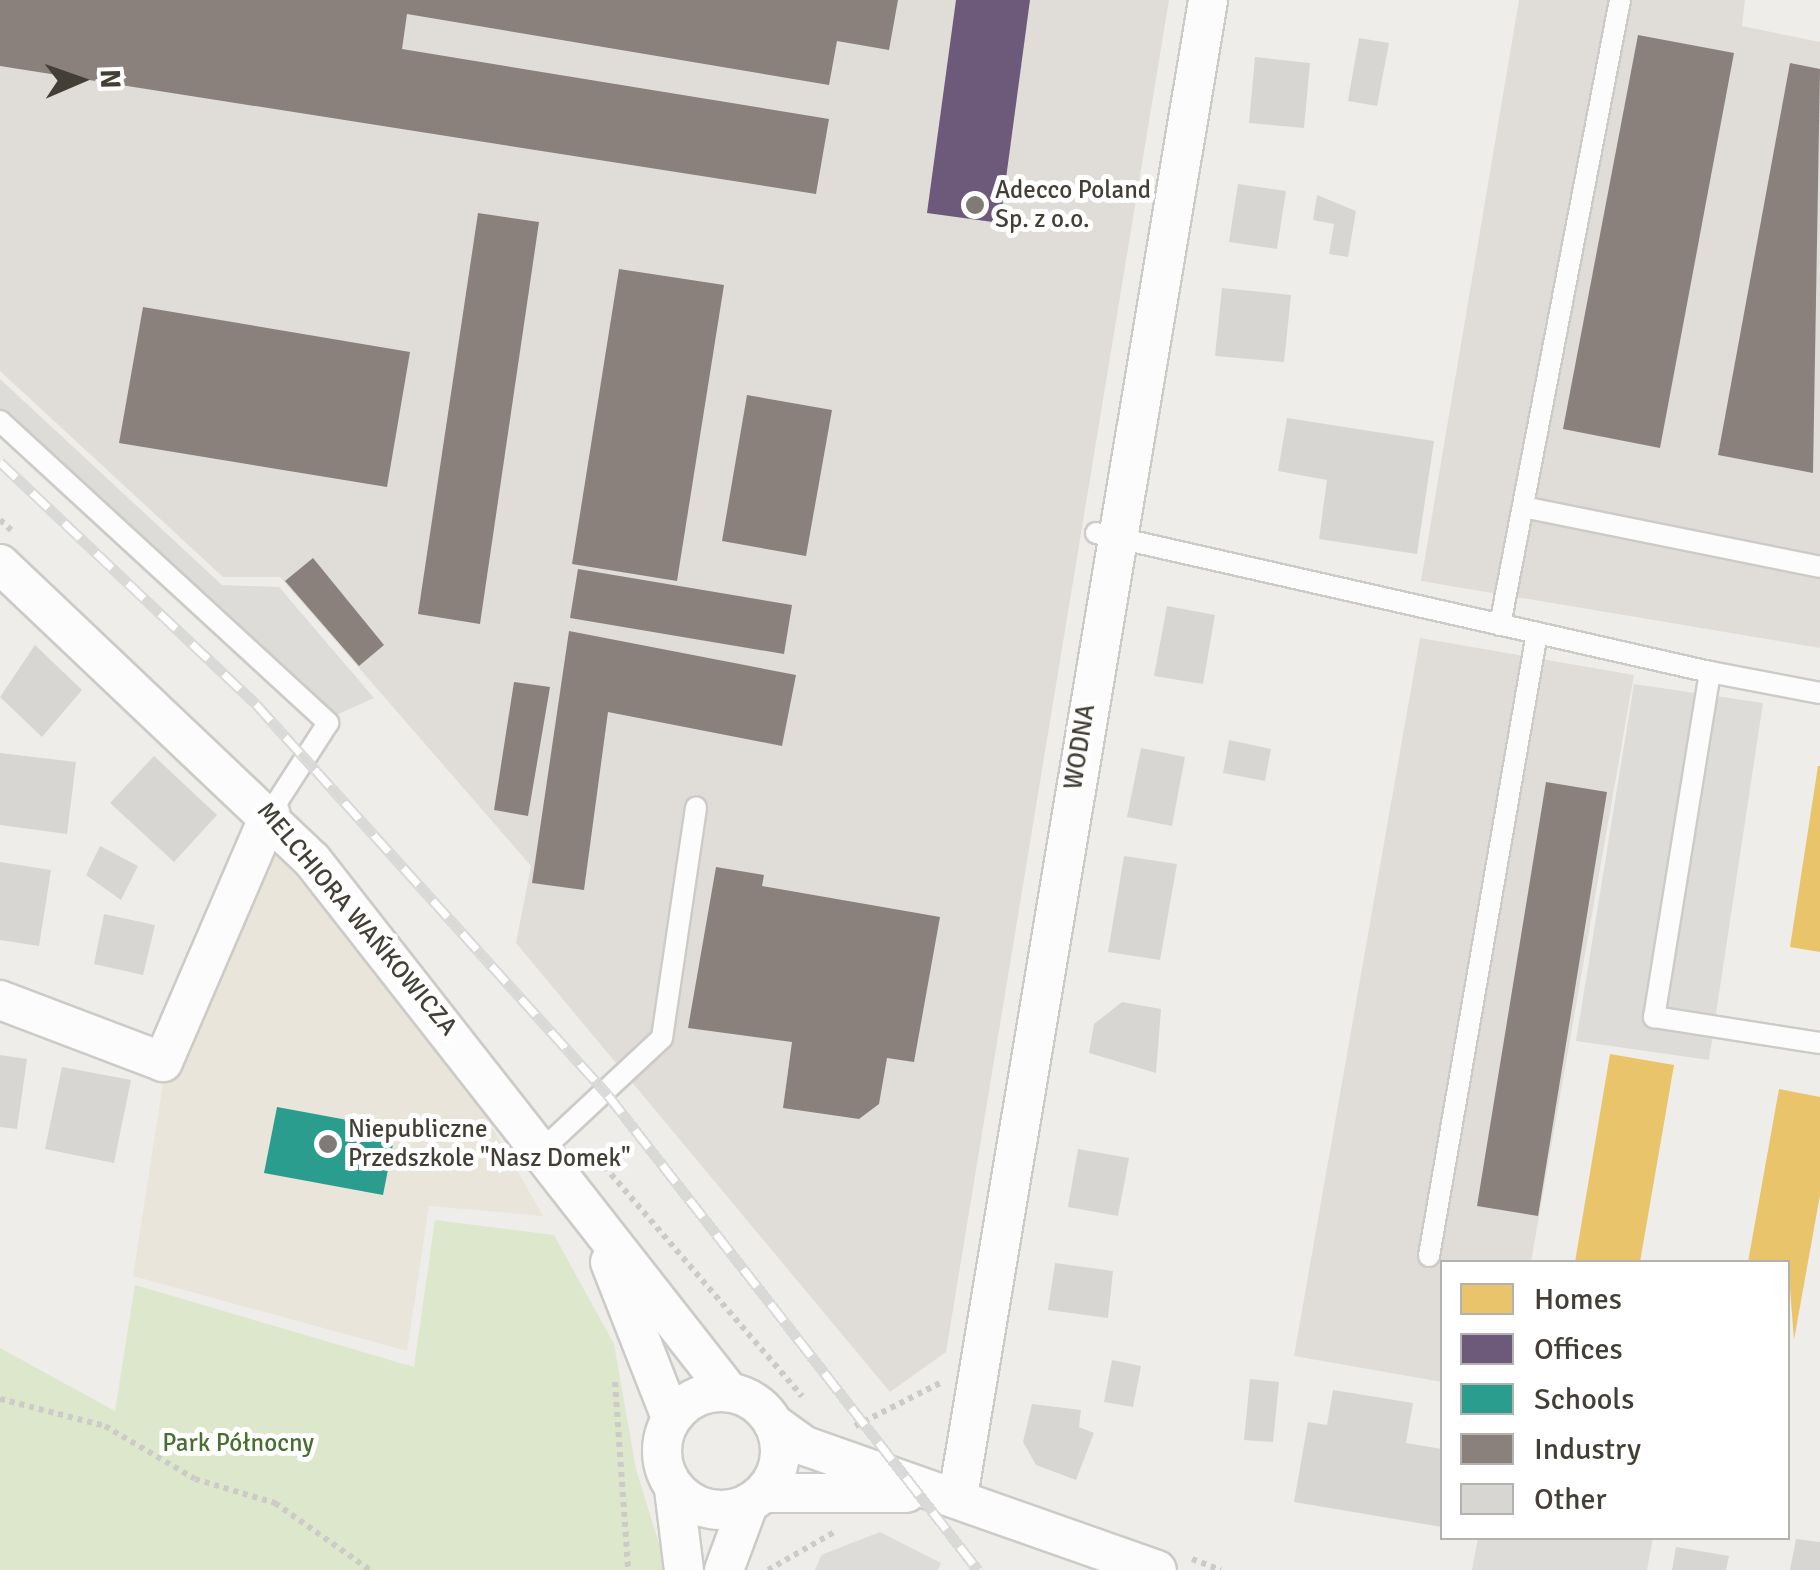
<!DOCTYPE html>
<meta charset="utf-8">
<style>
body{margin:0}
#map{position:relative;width:1820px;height:1570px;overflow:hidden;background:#efedea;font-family:Signika,sans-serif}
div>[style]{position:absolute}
.industrial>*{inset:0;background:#e0ddd9}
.education>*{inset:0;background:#e9e5da}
.green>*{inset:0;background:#dce7cc}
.parking>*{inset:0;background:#dedcd9}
.homes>*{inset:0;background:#e9c46a}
.offices>*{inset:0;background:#6d597a}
.schools>*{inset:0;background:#2a9d8f}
.industry>*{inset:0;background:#8a817c}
.building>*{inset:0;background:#d8d6d2}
.path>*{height:6px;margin-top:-3px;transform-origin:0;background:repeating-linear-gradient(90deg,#cdcbc7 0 5px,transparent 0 10px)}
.roads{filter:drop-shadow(2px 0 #cdcbc7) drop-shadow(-2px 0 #cdcbc7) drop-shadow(0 2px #cdcbc7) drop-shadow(0 -2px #cdcbc7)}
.lane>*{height:20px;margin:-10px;padding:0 10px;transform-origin:10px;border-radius:10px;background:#fdfcfc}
.street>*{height:38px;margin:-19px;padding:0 19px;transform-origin:19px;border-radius:19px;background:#fdfcfc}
.street>.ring{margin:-19px;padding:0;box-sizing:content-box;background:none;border:38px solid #fdfcfc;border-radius:50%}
.rail>*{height:11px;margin-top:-5.5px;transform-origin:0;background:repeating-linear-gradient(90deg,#fff 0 22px,#d9d9d8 0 44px);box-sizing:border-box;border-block:2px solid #d9d9d8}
.dots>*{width:28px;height:28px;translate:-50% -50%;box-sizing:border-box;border:5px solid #fff;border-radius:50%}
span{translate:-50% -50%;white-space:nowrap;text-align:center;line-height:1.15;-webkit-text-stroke:10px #fff;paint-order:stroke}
.poi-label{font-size:25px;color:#443f36}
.left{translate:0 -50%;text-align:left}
.street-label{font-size:25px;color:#443f36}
.park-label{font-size:25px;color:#47702f}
.legend{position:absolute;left:1440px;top:1260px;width:350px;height:280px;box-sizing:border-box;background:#fff;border:2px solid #b4b2af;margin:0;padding:12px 18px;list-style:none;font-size:30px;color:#443f36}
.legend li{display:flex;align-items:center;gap:20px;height:50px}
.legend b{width:50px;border:2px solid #b4b2af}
.north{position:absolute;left:30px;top:30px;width:100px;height:100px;-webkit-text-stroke:8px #fff;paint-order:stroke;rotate:88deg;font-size:28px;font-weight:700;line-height:40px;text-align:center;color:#443f36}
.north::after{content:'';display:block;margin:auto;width:35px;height:45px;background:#443f36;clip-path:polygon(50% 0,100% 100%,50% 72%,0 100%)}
</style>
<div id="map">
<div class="industrial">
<div style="clip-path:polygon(0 0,1169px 0,946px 1352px,890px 1392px,516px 943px,531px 866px,280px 577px,223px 577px,0 371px)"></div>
<div style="clip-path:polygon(1519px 0,1745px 0,1742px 26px,1820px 42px,1820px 648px,1421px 581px)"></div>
<div style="clip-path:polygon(1420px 638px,1634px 675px,1531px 1262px,1442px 1262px,1442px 1382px,1294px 1356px)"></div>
</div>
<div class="education">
<div style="clip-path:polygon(275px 851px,460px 1071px,543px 1216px,429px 1206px,407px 1351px,133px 1276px,163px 1083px,183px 1066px)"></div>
</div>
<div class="green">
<div style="clip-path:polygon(435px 1220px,554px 1235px,614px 1344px,636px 1469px,667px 1570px,0 1570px,0 1348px,115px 1411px,135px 1285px,414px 1367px)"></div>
</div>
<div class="parking">
<div style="clip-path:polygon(0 379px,222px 585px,279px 587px,374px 698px,332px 717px,0 411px)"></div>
<div style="clip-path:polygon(1634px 684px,1763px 703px,1709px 1060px,1576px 1041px)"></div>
<div style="clip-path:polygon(880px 1532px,941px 1563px,938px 1570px,815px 1570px,821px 1555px)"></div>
<div style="clip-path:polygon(1478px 1538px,1653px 1538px,1647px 1570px,1472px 1570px)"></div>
</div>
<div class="homes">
<div style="clip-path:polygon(1818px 766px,1820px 766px,1820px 952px,1790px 947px)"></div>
<div style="clip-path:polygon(1610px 1054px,1674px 1065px,1640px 1262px,1575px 1262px)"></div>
<div style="clip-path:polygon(1779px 1089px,1820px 1097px,1820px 1195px,1794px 1340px,1788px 1262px,1748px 1262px)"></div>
</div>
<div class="offices">
<div style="clip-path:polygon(956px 0,1030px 0,1000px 223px,927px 213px)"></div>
</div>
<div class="schools">
<div style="clip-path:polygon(277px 1107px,396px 1129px,383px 1195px,264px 1173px)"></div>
</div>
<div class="industry">
<div style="clip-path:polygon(0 0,898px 0,889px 50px,837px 41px,829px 85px,407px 14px,402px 49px,829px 119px,816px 194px,0 66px)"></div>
<div style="clip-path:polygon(1638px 35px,1734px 53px,1660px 448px,1563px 429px)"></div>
<div style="clip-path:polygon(1790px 63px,1820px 69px,1813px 473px,1718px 455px)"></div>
<div style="clip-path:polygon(478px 213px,539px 222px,480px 624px,418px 614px)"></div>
<div style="clip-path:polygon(619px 269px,724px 285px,677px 581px,572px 564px)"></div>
<div style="clip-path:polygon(143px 307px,410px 352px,387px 487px,119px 443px)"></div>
<div style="clip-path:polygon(747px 395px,832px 410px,806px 556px,722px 541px)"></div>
<div style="clip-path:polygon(313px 558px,384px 645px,359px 666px,285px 581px)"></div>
<div style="clip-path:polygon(578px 569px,792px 605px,784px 654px,570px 618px)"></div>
<div style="clip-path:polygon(569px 631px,796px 675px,782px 746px,608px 712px,584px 890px,532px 883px)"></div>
<div style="clip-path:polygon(514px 682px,550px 687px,528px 816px,494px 810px)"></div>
<div style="clip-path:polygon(1546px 782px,1607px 792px,1538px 1216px,1477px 1206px)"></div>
<div style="clip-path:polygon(716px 867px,764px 875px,762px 886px,940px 917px,914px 1062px,887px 1058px,879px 1104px,859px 1119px,783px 1108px,792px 1042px,688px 1028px)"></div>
</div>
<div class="building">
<div style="clip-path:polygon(1359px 38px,1389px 43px,1377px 106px,1348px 101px)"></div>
<div style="clip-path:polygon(1255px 57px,1310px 63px,1304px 128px,1249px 123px)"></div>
<div style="clip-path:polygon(1238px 184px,1286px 191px,1277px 249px,1229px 242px)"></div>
<div style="clip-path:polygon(1317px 195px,1356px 211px,1348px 257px,1329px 254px,1334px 224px,1313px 220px)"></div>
<div style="clip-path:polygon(1222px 288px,1291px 295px,1284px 362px,1215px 356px)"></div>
<div style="clip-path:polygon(1287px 418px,1434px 441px,1417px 554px,1319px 539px,1327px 480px,1278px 471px)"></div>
<div style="clip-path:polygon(1167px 606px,1215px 615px,1203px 684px,1154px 676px)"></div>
<div style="clip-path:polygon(35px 645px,82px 690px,42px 737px,0 697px)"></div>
<div style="clip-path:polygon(1229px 740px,1271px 749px,1265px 781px,1223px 773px)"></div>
<div style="clip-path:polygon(1141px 748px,1185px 757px,1172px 826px,1127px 817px)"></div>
<div style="clip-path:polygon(0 753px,76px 762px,67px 834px,0 825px)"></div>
<div style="clip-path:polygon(154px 756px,217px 815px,174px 862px,110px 803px)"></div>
<div style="clip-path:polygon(100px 846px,138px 866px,121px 900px,86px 875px)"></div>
<div style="clip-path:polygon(1124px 856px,1177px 864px,1160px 960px,1108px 952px)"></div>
<div style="clip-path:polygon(0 862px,51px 870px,39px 946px,0 940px)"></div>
<div style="clip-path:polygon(104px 914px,155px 925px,143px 975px,94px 964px)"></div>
<div style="clip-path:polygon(1122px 1002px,1161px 1009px,1156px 1073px,1089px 1053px,1094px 1024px)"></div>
<div style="clip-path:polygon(0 1055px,27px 1059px,17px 1129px,0 1127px)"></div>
<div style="clip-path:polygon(62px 1067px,131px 1080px,114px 1163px,45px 1149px)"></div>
<div style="clip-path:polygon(1078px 1149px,1129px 1158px,1118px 1216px,1068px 1207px)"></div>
<div style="clip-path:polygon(1055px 1263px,1113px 1271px,1108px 1318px,1048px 1310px)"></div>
<div style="clip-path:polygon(1112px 1360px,1141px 1366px,1133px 1407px,1104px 1402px)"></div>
<div style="clip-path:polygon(1250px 1379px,1279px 1382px,1273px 1442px,1244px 1440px)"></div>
<div style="clip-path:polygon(1333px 1390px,1413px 1403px,1406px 1443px,1442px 1449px,1442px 1527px,1294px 1502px,1308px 1422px,1327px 1425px)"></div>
<div style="clip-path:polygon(1032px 1404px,1081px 1410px,1079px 1427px,1094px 1433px,1076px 1480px,1036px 1465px,1023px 1442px)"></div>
<div style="clip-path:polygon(1796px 1539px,1820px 1542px,1820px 1570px,1790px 1570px)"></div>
<div style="clip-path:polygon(1676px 1547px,1729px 1556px,1726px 1570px,1672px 1570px)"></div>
</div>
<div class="path">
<div style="left:0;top:520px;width:15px;rotate:42deg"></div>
<div style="left:598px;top:1159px;width:313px;rotate:49.3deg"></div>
<div style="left:615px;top:1382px;width:188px;rotate:86deg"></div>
<div style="left:0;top:1399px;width:108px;rotate:14.4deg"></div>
<div style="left:105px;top:1426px;width:104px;rotate:30.5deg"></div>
<div style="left:195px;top:1479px;width:84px;rotate:16.7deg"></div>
<div style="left:275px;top:1503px;width:116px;rotate:35.2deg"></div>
<div style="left:855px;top:1426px;width:97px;rotate:-26.8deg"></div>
<div style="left:1192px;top:1559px;width:31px;rotate:21deg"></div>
<div style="left:768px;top:1570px;width:78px;rotate:-29.8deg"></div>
</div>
<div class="roads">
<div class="lane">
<div style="left:0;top:421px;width:446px;rotate:42.6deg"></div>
<div style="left:328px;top:723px;width:107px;rotate:122.8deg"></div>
<div style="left:1523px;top:507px;width:303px;rotate:11.4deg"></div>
<div style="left:1096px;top:533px;width:630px;rotate:12.76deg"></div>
<div style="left:1710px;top:672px;width:350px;rotate:99.2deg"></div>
<div style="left:1654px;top:1017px;width:168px;rotate:8.9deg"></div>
<div style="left:1500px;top:625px;width:636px;rotate:-79.13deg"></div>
<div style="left:1710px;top:672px;width:112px;rotate:10.8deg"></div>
<div style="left:544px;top:1148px;width:161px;rotate:-43deg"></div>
<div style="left:662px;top:1038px;width:233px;rotate:-81.6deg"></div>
<div style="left:1429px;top:1256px;width:632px;rotate:-80.17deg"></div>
</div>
<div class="street">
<div style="left:0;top:564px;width:430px;rotate:43.5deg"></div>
<div style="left:312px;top:860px;width:676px;rotate:51.91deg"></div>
<div style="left:0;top:1000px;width:174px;rotate:20.8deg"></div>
<div style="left:163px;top:1062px;width:271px;rotate:-66.7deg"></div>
<div style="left:610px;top:1262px;width:168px;rotate:68.6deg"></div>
<div class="ring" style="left:662px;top:1392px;width:80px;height:80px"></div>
<div style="left:773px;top:1423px;width:39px;rotate:36deg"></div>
<div style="left:805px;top:1446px;width:373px;rotate:19.4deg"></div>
<div style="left:674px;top:1489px;width:82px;rotate:83deg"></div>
<div style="left:764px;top:1493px;width:142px"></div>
<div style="left:958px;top:1496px;width:1517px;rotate:-80.51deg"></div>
<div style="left:724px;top:1570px;width:69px;rotate:-69.7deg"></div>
</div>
</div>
<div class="rail">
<div style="left:0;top:462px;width:352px;rotate:43.4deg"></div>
<div style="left:256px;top:704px;width:526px;rotate:48deg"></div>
<div style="left:608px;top:1095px;width:602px;rotate:52.08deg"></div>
</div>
<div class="dots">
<div style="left:975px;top:205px;background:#807c75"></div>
<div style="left:328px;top:1144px;background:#807c75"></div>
</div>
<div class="poi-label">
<span class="left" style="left:995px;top:205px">Adecco Poland<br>Sp. z o.o.</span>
<span class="left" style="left:348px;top:1144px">Niepubliczne<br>Przedszkole "Nasz Domek"</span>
</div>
<div class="street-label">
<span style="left:1080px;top:747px;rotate:-81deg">WODNA</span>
<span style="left:357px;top:919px;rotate:50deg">MELCHIORA WAŃKOWICZA</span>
</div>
<div class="park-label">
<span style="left:238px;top:1443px">Park Północny</span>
</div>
<ul class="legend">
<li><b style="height:28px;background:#e9c46a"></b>Homes</li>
<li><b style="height:28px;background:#6d597a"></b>Offices</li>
<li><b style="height:28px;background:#2a9d8f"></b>Schools</li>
<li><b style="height:28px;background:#8a817c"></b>Industry</li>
<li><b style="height:28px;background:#d8d6d2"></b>Other</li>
</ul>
<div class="north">N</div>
</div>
